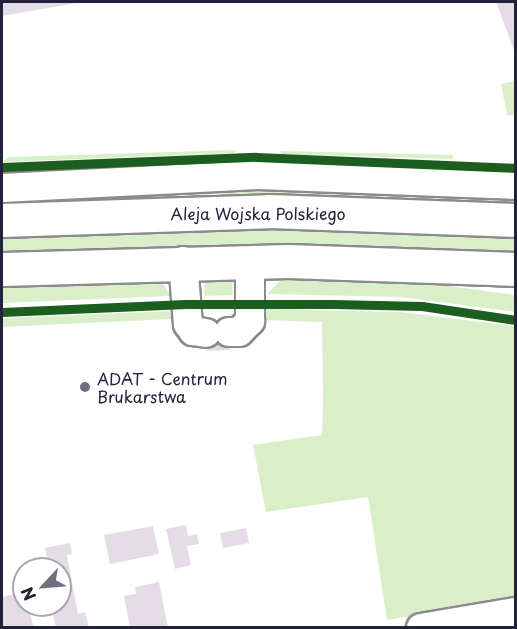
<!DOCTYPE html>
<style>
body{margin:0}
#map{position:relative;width:517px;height:629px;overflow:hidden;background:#fff;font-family:"Playpen Sans",sans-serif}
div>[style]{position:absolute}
.green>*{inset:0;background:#daefc9}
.building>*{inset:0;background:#e4dde6}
.roads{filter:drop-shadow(2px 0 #8a8a8f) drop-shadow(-2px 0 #8a8a8f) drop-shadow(0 2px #8a8a8f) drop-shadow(0 -2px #8a8a8f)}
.minor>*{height:28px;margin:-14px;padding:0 14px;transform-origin:14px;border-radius:14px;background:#fff}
.major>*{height:33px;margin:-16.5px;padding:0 16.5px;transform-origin:16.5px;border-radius:16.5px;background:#fff}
.cycleway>*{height:9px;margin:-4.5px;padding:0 4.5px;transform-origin:4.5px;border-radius:4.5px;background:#1b5e20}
.dots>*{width:16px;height:16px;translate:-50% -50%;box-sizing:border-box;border:3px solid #fff;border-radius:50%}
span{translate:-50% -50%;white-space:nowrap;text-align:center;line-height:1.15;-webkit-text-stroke:4.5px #fff;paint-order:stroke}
.street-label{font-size:16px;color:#22223b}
.poi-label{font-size:16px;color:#22223b}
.left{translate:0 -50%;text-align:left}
.frame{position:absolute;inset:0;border:3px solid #22223b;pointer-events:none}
.north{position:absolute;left:12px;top:557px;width:60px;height:60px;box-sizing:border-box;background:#fff;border:2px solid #a7a7b1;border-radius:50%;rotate:244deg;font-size:16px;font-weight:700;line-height:24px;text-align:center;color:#22223b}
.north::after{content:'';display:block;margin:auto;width:21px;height:27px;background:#6f6f80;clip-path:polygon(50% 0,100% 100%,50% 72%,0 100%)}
</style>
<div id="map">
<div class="green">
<div style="clip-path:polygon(515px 81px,515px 115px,507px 115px,501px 84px)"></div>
<div style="clip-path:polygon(237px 150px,234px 153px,2px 162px,9px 157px)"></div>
<div style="clip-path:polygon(279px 151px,453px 155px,453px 159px,282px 154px)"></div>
<div style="clip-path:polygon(227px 190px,404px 192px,516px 198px,515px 203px,226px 194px,2px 203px,2px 199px)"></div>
<div style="clip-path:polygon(323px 228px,516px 236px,515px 252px,323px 244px,2px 253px,2px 237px,148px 229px)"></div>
<div style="clip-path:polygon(205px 278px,232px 278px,233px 295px,204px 296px)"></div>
<div style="clip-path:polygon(283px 278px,411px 281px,515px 295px,515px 312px,401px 297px,267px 294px)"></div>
<div style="clip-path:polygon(150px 279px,164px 285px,170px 296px,2px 303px,2px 285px)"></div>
<div style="clip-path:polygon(264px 309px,400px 312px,515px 326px,515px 599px,387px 620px,368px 497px,266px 512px,253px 445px,322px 435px,323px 402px,322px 322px,264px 320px)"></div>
<div style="clip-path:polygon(173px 311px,172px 319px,2px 327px,2px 318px)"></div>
</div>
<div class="building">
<div style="clip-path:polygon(2px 2px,77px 2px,77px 3px,2px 16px)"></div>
<div style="clip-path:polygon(496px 2px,516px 2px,516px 53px,515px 53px)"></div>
<div style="clip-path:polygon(228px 321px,230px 350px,207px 351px,205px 322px)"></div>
<div style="clip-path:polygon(186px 525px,188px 536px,197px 534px,199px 544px,187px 546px,191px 565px,175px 569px,166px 529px)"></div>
<div style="clip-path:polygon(153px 526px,159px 554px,110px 564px,104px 535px)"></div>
<div style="clip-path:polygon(246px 528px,249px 543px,223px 548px,220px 533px)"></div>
<div style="clip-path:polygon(70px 543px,72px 554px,67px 555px,78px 614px,85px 612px,89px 628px,56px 628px,51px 605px,60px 605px,60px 569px,49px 569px,45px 548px)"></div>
<div style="clip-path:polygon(159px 582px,168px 628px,130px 628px,124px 596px,136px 594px,135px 587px)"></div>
<div style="clip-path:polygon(24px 592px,34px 628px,2px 628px,2px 597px)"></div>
</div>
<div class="roads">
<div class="minor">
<div style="left:2px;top:188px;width:256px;rotate:-2.9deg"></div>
<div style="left:258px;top:175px;width:258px;rotate:2.2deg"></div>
<div style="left:183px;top:261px;width:63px;rotate:85.5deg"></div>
<div style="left:188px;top:324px;width:9px;rotate:54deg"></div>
<div style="left:193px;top:331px;width:13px;rotate:9deg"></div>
<div style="left:229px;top:332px;width:10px"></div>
<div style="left:239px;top:332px;width:16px;rotate:-45deg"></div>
<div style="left:250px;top:321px;width:60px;rotate:-90deg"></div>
<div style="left:421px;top:628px;width:96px;rotate:-9.6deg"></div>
</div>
<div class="major">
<div style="left:2px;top:220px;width:267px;rotate:-1.9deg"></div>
<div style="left:269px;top:211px;width:247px;rotate:2.1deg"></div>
<div style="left:2px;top:269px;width:286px;rotate:-1.6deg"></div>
<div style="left:288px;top:261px;width:228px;rotate:2deg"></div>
</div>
</div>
<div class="cycleway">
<div style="left:2px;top:167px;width:254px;rotate:-2.3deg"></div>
<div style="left:256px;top:157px;width:260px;rotate:2.4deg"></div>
<div style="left:2px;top:312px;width:184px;rotate:-2.5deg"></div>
<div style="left:186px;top:304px;width:147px"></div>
<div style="left:333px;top:304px;width:89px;rotate:1.3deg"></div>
<div style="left:422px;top:306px;width:95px;rotate:8.5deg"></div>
</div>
<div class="dots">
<div style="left:85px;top:387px;background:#6f6f80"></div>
</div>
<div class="street-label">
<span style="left:258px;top:213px">Aleja Wojska Polskiego</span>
</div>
<div class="poi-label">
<span class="left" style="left:97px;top:387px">ADAT - Centrum<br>Brukarstwa</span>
</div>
<div class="frame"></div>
<div class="north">N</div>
</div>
